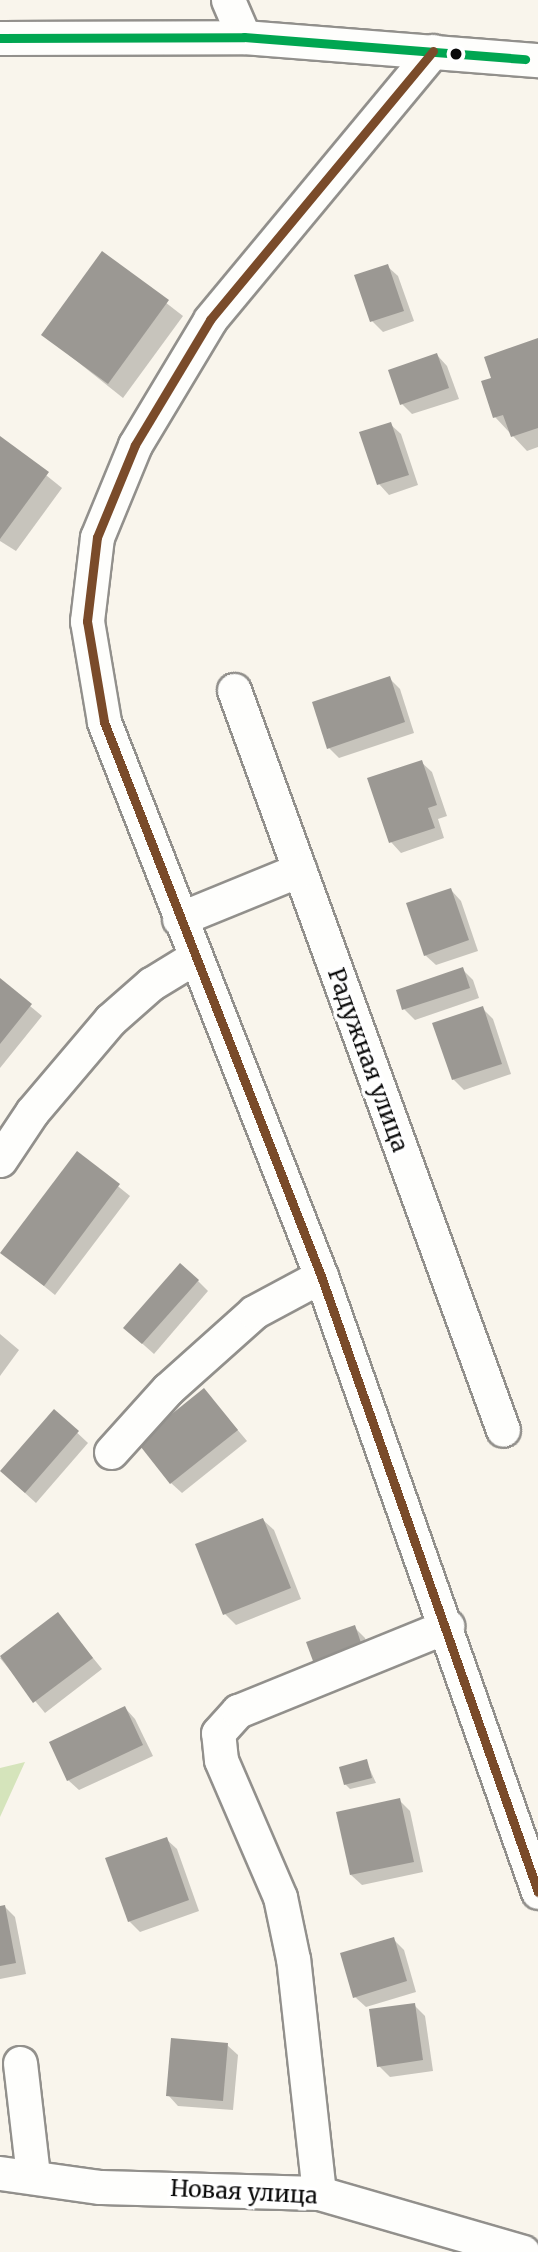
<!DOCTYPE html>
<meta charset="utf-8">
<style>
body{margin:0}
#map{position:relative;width:538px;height:2252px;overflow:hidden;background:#f9f5ec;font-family:Merriweather,serif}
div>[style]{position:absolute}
.forest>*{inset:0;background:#d5e4bb}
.shadow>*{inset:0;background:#0003}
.building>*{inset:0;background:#9b9893}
.roads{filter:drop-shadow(2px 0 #92908c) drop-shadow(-2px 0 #92908c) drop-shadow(0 2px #92908c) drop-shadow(0 -2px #92908c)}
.minor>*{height:33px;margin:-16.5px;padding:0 16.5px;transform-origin:16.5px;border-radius:16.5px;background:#fefefc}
.bus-1>*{height:9px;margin:-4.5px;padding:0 4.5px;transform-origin:4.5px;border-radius:4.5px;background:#00a651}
.bus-2>*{height:9px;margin:-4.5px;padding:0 4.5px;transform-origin:4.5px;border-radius:4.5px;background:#7a4b2a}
.dots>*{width:19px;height:19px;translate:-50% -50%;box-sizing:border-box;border:4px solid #fff;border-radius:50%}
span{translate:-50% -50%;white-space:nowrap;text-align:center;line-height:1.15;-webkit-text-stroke:7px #fff;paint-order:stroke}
.street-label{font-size:23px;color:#0a0a0a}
</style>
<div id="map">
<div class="forest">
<div style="clip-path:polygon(25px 1762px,0 1817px,0 1768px)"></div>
</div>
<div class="shadow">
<div style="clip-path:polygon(103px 254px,183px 316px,123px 398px,44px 335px)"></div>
<div style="clip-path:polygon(387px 266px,398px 276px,414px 321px,383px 332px,372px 321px)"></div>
<div style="clip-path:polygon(538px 340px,538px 447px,527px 451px,495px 417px,493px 379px)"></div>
<div style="clip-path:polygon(437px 355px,447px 366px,459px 399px,412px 414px,402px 404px)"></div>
<div style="clip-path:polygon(390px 424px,401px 434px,418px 485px,389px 495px,379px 484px)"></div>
<div style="clip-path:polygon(0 438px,62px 488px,16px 551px,0 541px)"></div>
<div style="clip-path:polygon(389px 678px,400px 689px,414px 733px,339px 758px,329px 748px)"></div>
<div style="clip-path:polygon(421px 762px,432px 772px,447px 816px,438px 819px,444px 838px,401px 853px,391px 842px)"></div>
<div style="clip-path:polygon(451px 890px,461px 901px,478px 951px,436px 965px,425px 955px)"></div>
<div style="clip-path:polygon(462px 969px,473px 980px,479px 998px,415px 1020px,404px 1009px,398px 991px)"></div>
<div style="clip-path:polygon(0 981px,42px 1016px,0 1068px)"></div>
<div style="clip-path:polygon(482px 1008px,493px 1019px,511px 1074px,464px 1090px,453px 1079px)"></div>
<div style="clip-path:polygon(77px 1153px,130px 1196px,55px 1295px,3px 1253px)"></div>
<div style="clip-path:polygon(198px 1281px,208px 1291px,154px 1354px,136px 1338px)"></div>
<div style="clip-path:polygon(0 1334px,19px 1350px,0 1376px)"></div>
<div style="clip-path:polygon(204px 1390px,247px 1441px,182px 1493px,171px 1483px)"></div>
<div style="clip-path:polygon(54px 1411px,88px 1443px,36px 1503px,13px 1482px)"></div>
<div style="clip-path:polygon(263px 1520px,274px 1530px,301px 1599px,236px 1625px,225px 1614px)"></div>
<div style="clip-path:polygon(58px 1615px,102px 1669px,45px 1713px,0 1658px)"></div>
<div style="clip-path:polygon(354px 1627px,365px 1638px,374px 1666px,329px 1681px)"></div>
<div style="clip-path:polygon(125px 1708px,135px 1719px,153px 1756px,79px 1790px,68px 1780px)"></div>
<div style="clip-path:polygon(366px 1761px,376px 1783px,350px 1789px,345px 1784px)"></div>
<div style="clip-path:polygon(399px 1800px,410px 1811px,423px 1872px,362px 1885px,351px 1875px)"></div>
<div style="clip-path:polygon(166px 1839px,177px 1849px,199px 1911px,140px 1932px,129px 1921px)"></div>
<div style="clip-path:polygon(4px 1906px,15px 1917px,26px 1974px,0 1979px,0 1907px)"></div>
<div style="clip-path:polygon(393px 1939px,404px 1950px,416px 1992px,366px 2007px,355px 1997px)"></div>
<div style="clip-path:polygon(414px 2005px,425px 2016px,433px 2071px,390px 2077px,379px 2066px)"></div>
<div style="clip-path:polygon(227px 2045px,238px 2055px,233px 2110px,178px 2106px,168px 2095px)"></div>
</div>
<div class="building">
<div style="clip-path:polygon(102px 251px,169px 300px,108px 384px,41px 335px)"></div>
<div style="clip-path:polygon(388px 264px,404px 311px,370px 322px,354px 275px)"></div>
<div style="clip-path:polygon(538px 338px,538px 428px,511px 437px,503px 415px,493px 418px,481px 381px,491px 378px,484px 357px)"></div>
<div style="clip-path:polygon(437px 353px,449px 388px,400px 405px,388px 370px)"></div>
<div style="clip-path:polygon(391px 422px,409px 475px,377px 485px,359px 432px)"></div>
<div style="clip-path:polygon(0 436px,49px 472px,0 539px)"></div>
<div style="clip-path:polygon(390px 676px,405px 722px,327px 749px,312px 702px)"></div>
<div style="clip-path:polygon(422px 760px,437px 805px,428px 808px,435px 828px,389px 843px,367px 778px)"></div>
<div style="clip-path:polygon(451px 888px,469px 940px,424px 956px,406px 903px)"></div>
<div style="clip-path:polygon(463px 967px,470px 988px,402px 1010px,396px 990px)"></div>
<div style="clip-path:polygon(0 978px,32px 1004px,0 1044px)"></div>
<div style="clip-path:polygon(483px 1006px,502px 1064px,452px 1080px,432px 1023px)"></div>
<div style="clip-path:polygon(77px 1151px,120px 1184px,44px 1286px,0 1253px)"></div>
<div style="clip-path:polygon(180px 1263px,199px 1280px,142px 1344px,123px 1328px)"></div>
<div style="clip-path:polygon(204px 1388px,238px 1430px,170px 1484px,137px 1442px)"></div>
<div style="clip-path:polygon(54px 1409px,79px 1431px,25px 1493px,0 1471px)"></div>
<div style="clip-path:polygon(263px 1518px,291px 1588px,223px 1615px,195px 1544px)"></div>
<div style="clip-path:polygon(58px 1612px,93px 1658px,33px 1703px,0 1656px)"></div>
<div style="clip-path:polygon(355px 1625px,365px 1655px,317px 1672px,306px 1642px)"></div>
<div style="clip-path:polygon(125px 1706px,143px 1745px,67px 1781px,49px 1742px)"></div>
<div style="clip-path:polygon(367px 1759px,372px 1778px,344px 1785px,339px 1767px)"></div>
<div style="clip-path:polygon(400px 1798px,414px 1862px,350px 1875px,336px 1812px)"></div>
<div style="clip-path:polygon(167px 1837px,189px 1900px,128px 1922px,105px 1858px)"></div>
<div style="clip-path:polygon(5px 1905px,16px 1963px,0 1966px,0 1906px)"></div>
<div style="clip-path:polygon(394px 1937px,407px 1981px,353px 1998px,340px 1953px)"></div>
<div style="clip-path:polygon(415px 2003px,423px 2060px,377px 2067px,369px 2009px)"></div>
<div style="clip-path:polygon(171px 2038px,228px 2043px,223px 2101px,166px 2096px)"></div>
</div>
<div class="roads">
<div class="minor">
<div style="left:228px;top:0;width:40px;rotate:66.6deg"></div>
<div style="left:0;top:38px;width:244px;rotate:-0.2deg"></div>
<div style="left:244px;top:37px;width:295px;rotate:4.5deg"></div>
<div style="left:433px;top:51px;width:349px;rotate:129.7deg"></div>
<div style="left:210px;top:320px;width:146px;rotate:121deg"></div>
<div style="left:135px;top:445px;width:100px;rotate:112.4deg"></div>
<div style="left:97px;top:537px;width:85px;rotate:96.8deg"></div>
<div style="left:87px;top:621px;width:102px;rotate:80.4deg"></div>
<div style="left:104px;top:722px;width:595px;rotate:68.61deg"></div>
<div style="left:321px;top:1276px;width:653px;rotate:70.59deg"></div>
<div style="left:234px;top:690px;width:787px;rotate:70.02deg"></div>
<div style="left:179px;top:919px;width:130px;rotate:-22.2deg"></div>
<div style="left:0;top:1160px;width:58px;rotate:-56.3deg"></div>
<div style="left:32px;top:1112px;width:121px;rotate:-49.7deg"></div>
<div style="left:110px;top:1020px;width:55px;rotate:-41.3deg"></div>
<div style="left:151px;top:984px;width:52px;rotate:-31.5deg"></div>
<div style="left:111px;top:1452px;width:85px;rotate:-47.9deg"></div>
<div style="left:168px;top:1389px;width:115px;rotate:-41.8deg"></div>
<div style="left:254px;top:1312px;width:76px;rotate:-28.2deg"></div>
<div style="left:20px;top:2063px;width:114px;rotate:83.4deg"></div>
<div style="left:0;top:2173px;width:101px;rotate:8deg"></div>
<div style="left:100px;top:2187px;width:219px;rotate:1.6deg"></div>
<div style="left:319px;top:2193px;width:212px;rotate:16.1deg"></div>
<div style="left:319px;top:2193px;width:235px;rotate:-96.3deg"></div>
<div style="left:293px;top:1959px;width:63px;rotate:-101.8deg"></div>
<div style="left:280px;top:1897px;width:149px;rotate:-113.3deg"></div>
<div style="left:221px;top:1760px;width:27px;rotate:-96deg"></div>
<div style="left:218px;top:1733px;width:30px;rotate:-48deg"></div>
<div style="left:238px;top:1711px;width:226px;rotate:-22.1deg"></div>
</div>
</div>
<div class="bus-1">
<div style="left:0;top:38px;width:244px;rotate:-0.2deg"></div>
<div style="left:244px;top:37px;width:282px;rotate:4.5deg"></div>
</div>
<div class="bus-2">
<div style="left:433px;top:51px;width:349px;rotate:129.7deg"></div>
<div style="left:210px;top:320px;width:146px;rotate:121deg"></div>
<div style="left:135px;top:445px;width:100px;rotate:112.4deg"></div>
<div style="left:97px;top:537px;width:85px;rotate:96.8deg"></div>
<div style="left:87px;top:621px;width:102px;rotate:80.4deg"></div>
<div style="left:104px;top:722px;width:595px;rotate:68.61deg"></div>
<div style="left:321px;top:1276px;width:653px;rotate:70.59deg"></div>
</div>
<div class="dots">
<div style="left:456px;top:54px;background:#0a0a0a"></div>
</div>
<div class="street-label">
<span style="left:368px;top:1060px;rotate:70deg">Радужная улица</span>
<span style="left:244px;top:2192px;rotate:3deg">Новая улица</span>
</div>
</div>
